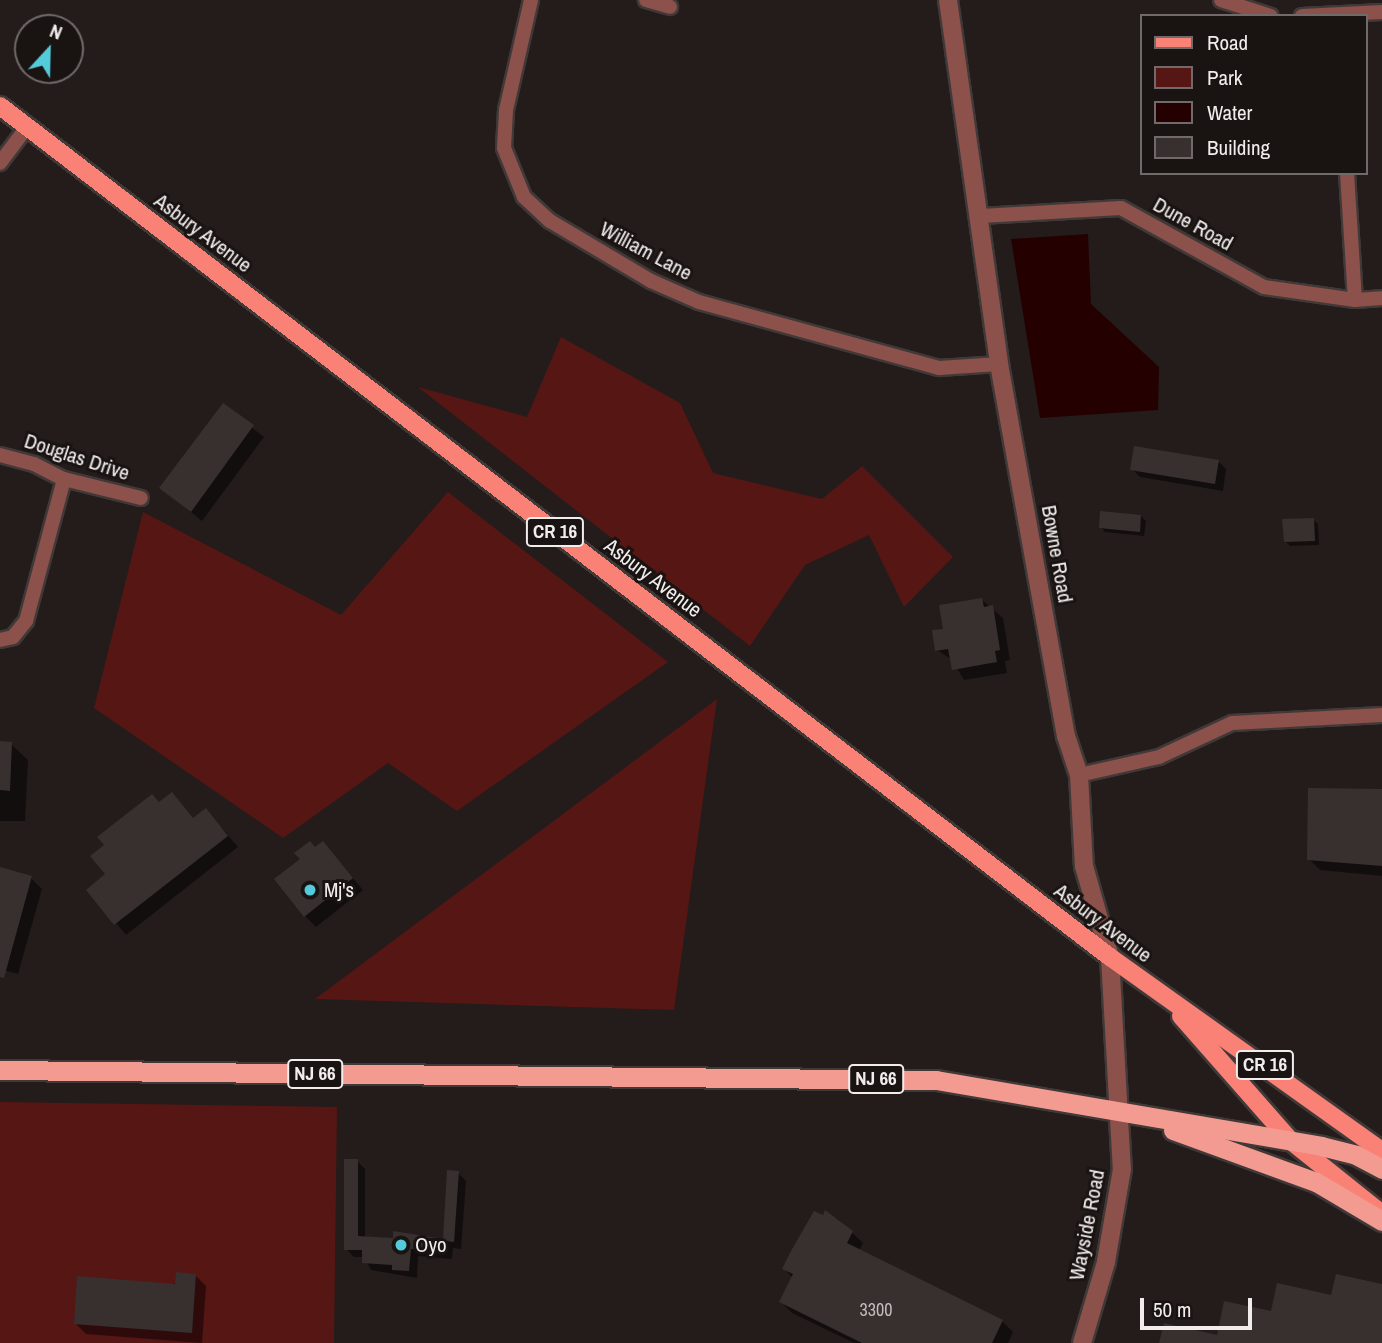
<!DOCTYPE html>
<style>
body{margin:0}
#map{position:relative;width:1382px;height:1343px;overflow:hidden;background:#231c1b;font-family:"Archivo Narrow",sans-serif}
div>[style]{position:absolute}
.green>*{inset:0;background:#561613}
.water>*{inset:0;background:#240000}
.shadow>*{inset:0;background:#0007}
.building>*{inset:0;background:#37302f}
.roads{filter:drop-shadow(2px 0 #403938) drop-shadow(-2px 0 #403938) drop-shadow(0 2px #403938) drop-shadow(0 -2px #403938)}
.minor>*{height:14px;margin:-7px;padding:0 7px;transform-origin:7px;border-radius:7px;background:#8b514a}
.tertiary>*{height:18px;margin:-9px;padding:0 9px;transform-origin:9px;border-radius:9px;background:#8b514a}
.primary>*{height:18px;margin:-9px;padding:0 9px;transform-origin:9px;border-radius:9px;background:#f98175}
.trunk>*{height:19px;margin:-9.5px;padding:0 9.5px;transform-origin:9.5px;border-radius:9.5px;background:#f49b91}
.dots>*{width:19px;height:19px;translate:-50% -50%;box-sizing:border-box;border:4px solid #191312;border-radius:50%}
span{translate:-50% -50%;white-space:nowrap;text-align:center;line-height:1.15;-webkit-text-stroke:6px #191312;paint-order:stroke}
.number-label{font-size:18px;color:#c3bebe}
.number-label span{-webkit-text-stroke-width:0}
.shield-label span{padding:2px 5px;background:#191312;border:2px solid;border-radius:5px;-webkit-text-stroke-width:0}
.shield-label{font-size:19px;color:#f2eded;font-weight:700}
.street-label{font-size:21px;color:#f2eded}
.poi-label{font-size:21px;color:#f2eded}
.left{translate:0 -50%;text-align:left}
.legend{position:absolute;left:1140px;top:14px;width:228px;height:161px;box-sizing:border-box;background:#191312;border:2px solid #706a6a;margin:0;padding:9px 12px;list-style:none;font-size:21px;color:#f2eded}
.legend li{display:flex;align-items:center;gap:14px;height:35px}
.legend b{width:35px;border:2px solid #706a6a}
.north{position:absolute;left:14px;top:14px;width:70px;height:70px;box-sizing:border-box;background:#191312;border:2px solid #706a6a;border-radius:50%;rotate:22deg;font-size:19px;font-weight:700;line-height:28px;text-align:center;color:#f2eded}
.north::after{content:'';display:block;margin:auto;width:24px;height:32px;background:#53cbda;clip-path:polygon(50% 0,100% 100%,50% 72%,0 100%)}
.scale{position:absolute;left:1140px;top:1298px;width:112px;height:32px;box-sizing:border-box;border:4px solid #f2eded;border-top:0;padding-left:9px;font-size:21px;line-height:24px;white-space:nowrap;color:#f2eded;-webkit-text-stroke:5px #191312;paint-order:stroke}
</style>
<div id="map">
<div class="green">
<div style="clip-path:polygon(561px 337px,680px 403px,713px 473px,822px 499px,862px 466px,953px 557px,904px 607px,869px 535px,805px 565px,750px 646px,418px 387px,527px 417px)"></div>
<div style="clip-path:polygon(448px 492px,668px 662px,457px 811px,388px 763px,283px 838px,94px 708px,143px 512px,341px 615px)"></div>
<div style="clip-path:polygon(717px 699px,674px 1010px,315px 999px)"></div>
<div style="clip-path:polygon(0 1102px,337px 1107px,334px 1343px,0 1343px)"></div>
</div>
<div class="water">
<div style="clip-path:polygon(1088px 234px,1091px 304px,1159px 367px,1158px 410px,1040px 418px,1011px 239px)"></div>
</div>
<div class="shadow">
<div style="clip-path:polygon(223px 405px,264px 437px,202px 521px,161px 488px)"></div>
<div style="clip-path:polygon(1218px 461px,1226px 469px,1223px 491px,1140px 477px,1132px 469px)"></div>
<div style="clip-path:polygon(1141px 516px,1146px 521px,1144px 536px,1105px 532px,1101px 527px)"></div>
<div style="clip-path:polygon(1313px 519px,1318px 524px,1319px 545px,1290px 546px,1285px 541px)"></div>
<div style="clip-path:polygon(982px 600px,1003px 618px,1010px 660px,1005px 661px,1007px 673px,964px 680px,952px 660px,937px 650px,945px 630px)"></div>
<div style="clip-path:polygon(0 744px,11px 744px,28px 760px,25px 821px,0 821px)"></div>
<div style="clip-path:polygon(1382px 790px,1382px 876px,1320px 870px,1309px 859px)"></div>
<div style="clip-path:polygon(172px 794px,194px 819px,206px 810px,238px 847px,126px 935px,88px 890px,108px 875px,159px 804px)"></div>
<div style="clip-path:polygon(323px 843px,363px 890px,316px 927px,305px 916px,315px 849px)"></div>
<div style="clip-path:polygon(0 869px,31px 878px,42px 889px,18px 974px,0 969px)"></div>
<div style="clip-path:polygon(357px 1161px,365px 1169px,365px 1238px,444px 1241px,458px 1173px,466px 1181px,461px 1249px,453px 1248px,452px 1259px,418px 1256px,417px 1278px,371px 1270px,364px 1257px,354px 1257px,346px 1249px)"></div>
<div style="clip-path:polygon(815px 1213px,838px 1219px,863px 1243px,859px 1251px,1002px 1321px,1013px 1332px,1008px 1343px,854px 1343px,792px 1313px,781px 1302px,793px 1278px,784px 1269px)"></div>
<div style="clip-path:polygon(195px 1275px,206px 1286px,202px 1343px,86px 1334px,75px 1323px)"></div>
</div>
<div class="building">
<div style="clip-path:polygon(223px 403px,254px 425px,191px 512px,159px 488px)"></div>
<div style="clip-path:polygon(1134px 446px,1219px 460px,1215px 484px,1130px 470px)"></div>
<div style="clip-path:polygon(1100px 511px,1141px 515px,1140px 532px,1099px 528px)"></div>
<div style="clip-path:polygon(1314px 518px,1315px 541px,1284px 542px,1282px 519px)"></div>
<div style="clip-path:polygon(982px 598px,984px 607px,993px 605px,1000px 650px,995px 651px,997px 662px,952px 670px,948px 649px,935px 651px,932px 630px,943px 629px,939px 605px)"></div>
<div style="clip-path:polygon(0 741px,12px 742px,10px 791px,0 790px)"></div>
<div style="clip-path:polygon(1308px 788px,1382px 789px,1382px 866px,1307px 860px)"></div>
<div style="clip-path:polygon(172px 792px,193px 818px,206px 808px,228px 836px,114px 925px,86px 890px,105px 874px,90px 856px,104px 845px,97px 837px,152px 794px,159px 802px)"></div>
<div style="clip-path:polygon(310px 841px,315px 847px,323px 841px,353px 878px,304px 917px,274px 879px,300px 859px,294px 853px)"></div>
<div style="clip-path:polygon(0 867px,32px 876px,4px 978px,0 977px)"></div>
<div style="clip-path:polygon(344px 1159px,358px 1159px,358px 1236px,393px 1238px,393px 1231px,443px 1239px,447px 1170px,459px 1171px,454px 1242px,445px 1241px,445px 1252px,411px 1249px,409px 1271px,392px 1270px,392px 1265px,362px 1263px,362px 1250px,344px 1250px)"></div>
<div style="clip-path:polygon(825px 1210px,853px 1231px,847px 1243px,1003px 1320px,992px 1343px,862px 1343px,779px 1302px,793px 1274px,782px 1269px,791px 1251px,814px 1211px,823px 1215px)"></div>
<div style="clip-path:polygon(176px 1272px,196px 1274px,192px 1333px,74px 1324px,77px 1276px,175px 1284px)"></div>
<div style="clip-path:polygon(1336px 1274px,1382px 1284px,1382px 1343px,1159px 1343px,1164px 1323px,1217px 1335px,1224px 1301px,1271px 1311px,1277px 1283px,1331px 1295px)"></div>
</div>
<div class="roads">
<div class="minor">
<div style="left:531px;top:0;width:113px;rotate:102.8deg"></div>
<div style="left:506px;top:110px;width:38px;rotate:93deg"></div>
<div style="left:504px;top:148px;width:53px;rotate:67.8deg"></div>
<div style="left:524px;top:197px;width:35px;rotate:43deg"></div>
<div style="left:550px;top:221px;width:117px;rotate:30.7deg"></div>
<div style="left:651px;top:281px;width:52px;rotate:23.6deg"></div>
<div style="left:699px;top:302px;width:249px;rotate:15.4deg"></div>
<div style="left:939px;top:368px;width:60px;rotate:-3.8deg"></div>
<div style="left:646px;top:0;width:25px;rotate:16deg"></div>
<div style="left:1221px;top:0;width:52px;rotate:17.7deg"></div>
<div style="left:1302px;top:16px;width:80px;rotate:-2.9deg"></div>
<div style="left:0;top:163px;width:45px;rotate:-53.1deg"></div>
<div style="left:1347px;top:173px;width:127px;rotate:86.4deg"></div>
<div style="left:981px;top:216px;width:140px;rotate:-3.3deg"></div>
<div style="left:1121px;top:208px;width:163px;rotate:28.9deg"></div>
<div style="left:1264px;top:287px;width:92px;rotate:8.1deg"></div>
<div style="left:1355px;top:300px;width:27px;rotate:-4deg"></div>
<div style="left:0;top:455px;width:35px;rotate:15deg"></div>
<div style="left:34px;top:464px;width:34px;rotate:27deg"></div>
<div style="left:64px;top:479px;width:79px;rotate:13.9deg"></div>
<div style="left:0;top:640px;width:13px;rotate:-13deg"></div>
<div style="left:13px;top:637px;width:21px;rotate:-51deg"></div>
<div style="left:26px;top:621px;width:147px;rotate:-75deg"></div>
<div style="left:1079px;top:775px;width:82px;rotate:-12.7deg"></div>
<div style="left:1159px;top:757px;width:81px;rotate:-25deg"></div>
<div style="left:1232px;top:723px;width:150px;rotate:-3.1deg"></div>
</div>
<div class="tertiary">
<div style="left:948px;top:0;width:368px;rotate:82deg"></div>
<div style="left:999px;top:364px;width:378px;rotate:79.8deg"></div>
<div style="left:1066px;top:736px;width:41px;rotate:71.6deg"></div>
<div style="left:1079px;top:775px;width:91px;rotate:86.9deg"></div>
<div style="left:1084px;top:866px;width:95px;rotate:74.1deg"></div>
<div style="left:1110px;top:957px;width:212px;rotate:86.8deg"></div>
<div style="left:1122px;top:1169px;width:94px;rotate:99.8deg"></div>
<div style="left:1106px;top:1262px;width:84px;rotate:106.5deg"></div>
</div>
<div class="primary">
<div style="left:0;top:106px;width:1399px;rotate:37.48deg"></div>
<div style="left:1110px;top:957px;width:334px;rotate:35.5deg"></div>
<div style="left:1181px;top:1016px;width:167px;rotate:48.7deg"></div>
<div style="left:1291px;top:1141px;width:110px;rotate:38.7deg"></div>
</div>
<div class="trunk">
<div style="left:0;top:1070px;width:936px;rotate:0.61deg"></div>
<div style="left:936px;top:1080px;width:391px;rotate:9.7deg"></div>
<div style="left:1321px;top:1146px;width:36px;rotate:14deg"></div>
<div style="left:1356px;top:1155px;width:30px;rotate:28deg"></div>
<div style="left:1173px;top:1130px;width:152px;rotate:20deg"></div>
<div style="left:1316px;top:1182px;width:77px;rotate:30.6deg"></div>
</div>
</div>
<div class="dots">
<div style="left:310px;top:890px;background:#53cbda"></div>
<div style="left:401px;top:1245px;background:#53cbda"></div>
</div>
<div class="number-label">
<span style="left:876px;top:1310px">3300</span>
</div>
<div class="shield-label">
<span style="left:555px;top:532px">CR 16</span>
<span style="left:1265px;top:1065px">CR 16</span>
<span style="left:315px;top:1074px">NJ 66</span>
<span style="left:876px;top:1079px">NJ 66</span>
</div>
<div class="street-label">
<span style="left:1193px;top:224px;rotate:29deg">Dune Road</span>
<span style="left:203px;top:233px;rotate:37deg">Asbury Avenue</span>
<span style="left:646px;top:251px;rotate:28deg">William Lane</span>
<span style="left:77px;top:457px;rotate:18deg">Douglas Drive</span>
<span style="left:1057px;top:554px;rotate:80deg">Bowne Road</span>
<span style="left:653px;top:578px;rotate:37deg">Asbury Avenue</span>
<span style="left:1103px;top:923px;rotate:37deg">Asbury Avenue</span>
<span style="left:1087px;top:1225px;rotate:-79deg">Wayside Road</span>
</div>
<div class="poi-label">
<span class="left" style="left:324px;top:890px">Mj's</span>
<span class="left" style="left:415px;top:1245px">Oyo</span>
</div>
<ul class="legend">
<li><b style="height:9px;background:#f98175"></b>Road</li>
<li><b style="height:19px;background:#561613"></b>Park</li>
<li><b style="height:19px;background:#240000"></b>Water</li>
<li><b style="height:19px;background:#37302f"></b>Building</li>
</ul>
<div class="north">N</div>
<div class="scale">50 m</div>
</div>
